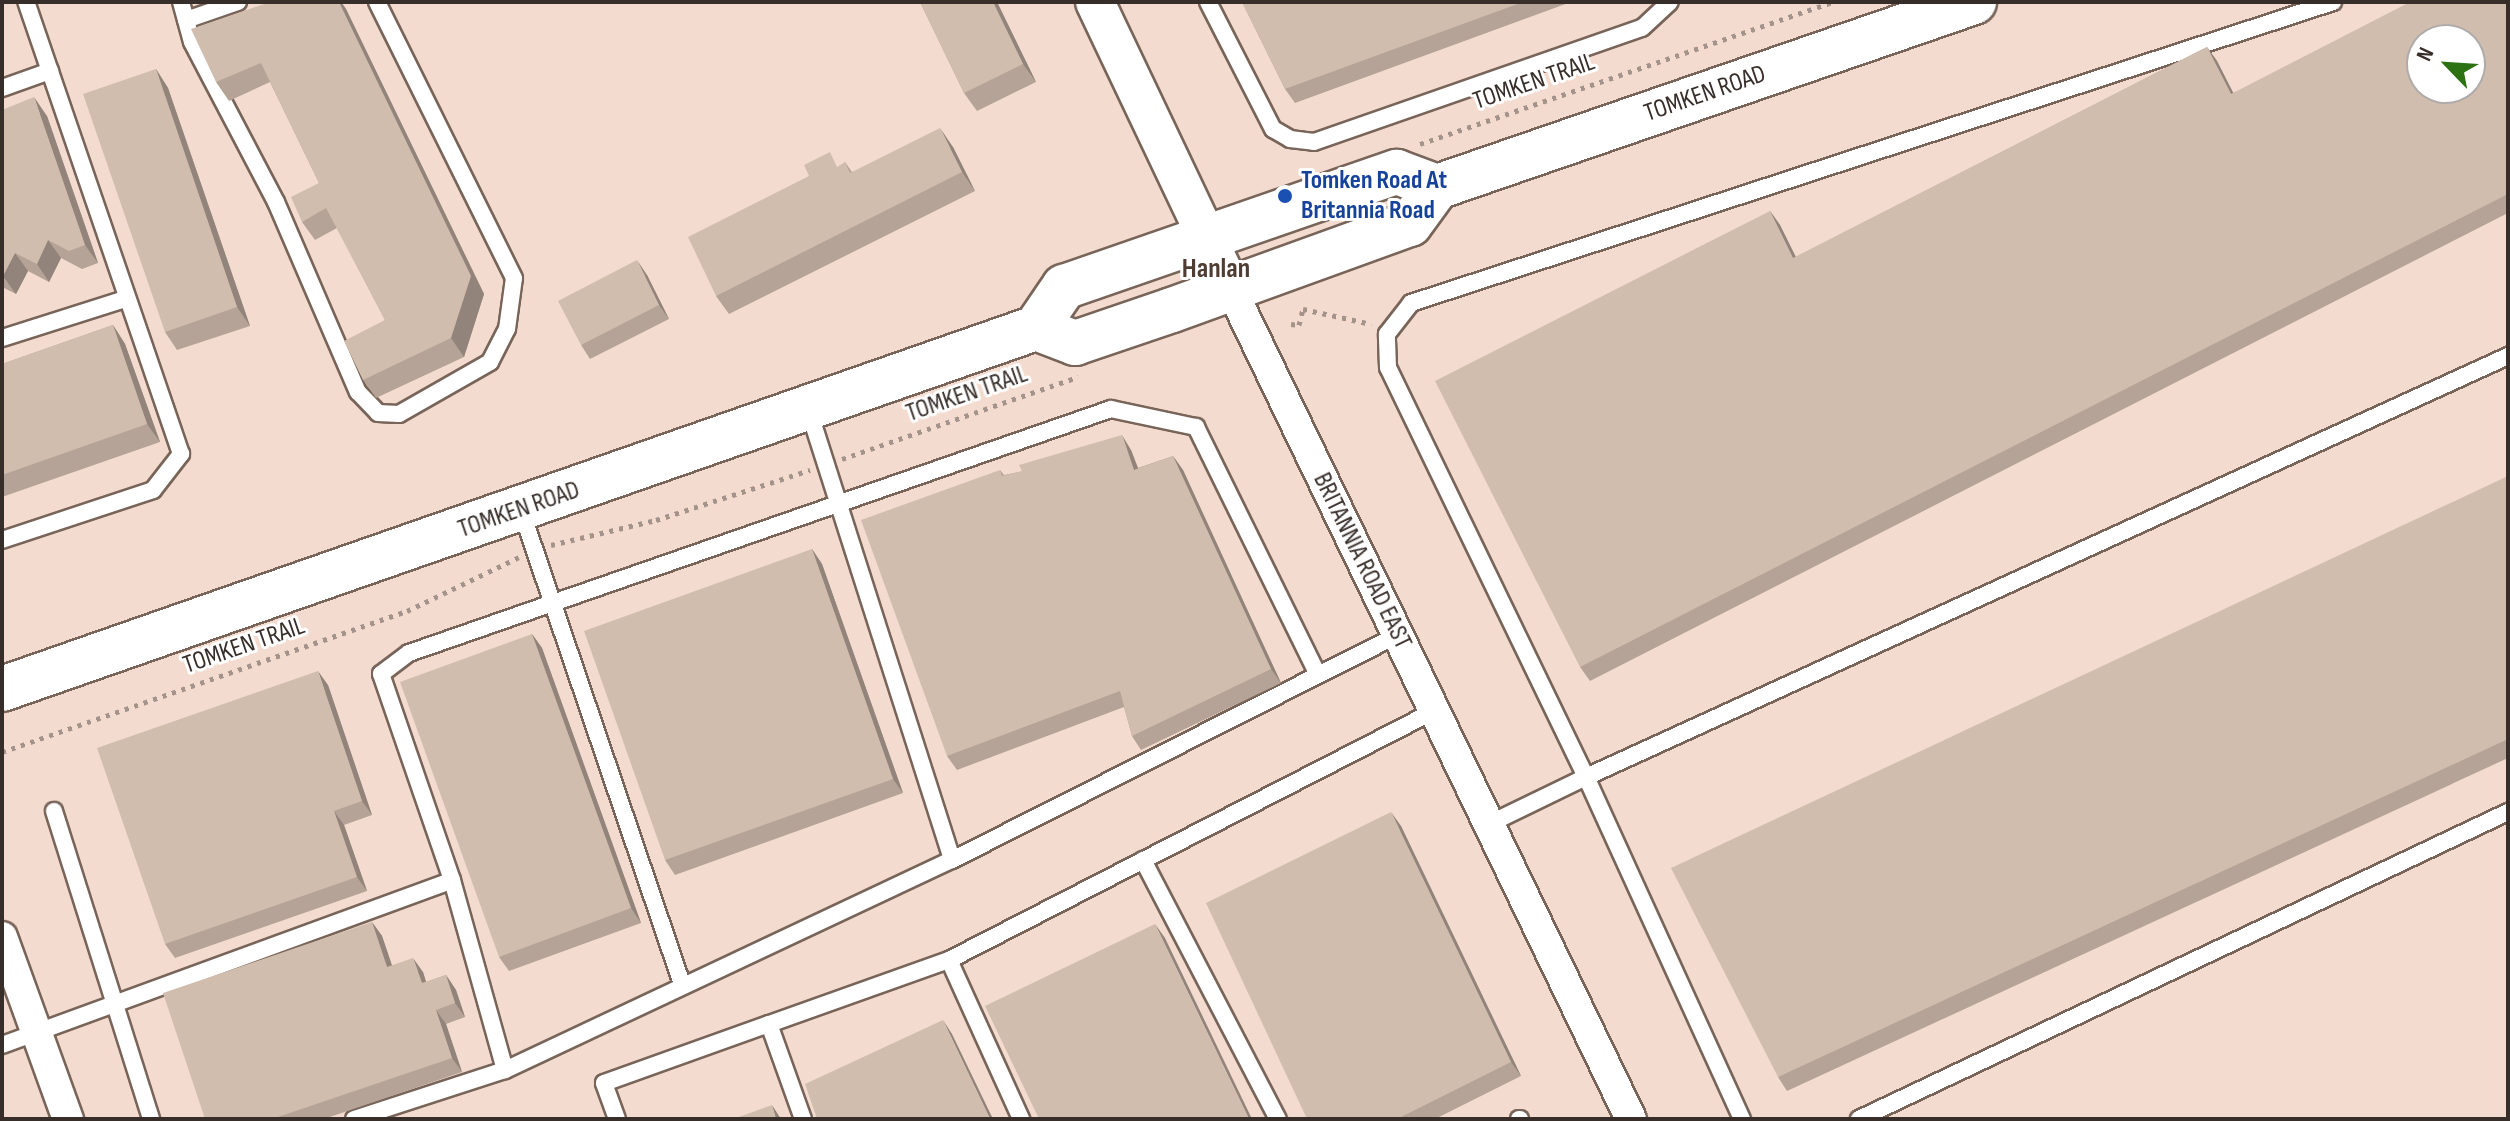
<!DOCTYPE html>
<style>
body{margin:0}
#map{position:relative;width:2510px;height:1121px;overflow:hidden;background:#f3dccf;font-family:"Sofia Sans Condensed",sans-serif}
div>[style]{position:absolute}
.path>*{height:5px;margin-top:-2.5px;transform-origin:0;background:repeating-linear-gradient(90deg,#a4938a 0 4px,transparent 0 10px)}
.roads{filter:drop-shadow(2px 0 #786459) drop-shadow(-2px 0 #786459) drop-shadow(0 2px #786459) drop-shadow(0 -2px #786459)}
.service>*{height:16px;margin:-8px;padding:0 8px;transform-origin:8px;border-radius:8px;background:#fff}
.minor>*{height:30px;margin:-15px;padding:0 15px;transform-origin:15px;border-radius:15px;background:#fff}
.tertiary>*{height:38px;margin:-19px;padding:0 19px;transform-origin:19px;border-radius:19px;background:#fff}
.secondary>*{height:44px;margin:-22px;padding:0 22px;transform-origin:22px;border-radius:22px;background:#fff}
.wall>*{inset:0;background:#b4a396}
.shaded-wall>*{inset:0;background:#92847a}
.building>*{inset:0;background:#d1bdae}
.dots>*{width:22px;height:22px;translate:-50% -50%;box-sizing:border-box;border:4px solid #fff;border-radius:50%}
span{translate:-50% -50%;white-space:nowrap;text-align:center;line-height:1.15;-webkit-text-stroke:6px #fff;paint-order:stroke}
.street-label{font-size:26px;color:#372e2a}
.transit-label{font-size:26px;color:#164399;font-weight:700}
.left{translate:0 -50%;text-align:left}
.neighbourhood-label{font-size:28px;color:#4f3d33;font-weight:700}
.frame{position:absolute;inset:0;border:4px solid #372e2a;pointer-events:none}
.north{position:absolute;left:2406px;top:24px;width:80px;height:80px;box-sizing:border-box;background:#fff;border:2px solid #afabaa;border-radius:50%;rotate:295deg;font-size:22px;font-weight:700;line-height:32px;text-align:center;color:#372e2a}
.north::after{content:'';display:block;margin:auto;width:28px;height:36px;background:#2c7212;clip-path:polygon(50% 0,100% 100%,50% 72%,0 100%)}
</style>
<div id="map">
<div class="path">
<div style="left:1420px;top:144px;width:436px;rotate:-19deg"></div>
<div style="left:1291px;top:324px;width:8px;rotate:7deg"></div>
<div style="left:1299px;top:325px;width:16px;rotate:-76deg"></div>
<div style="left:1303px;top:309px;width:70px;rotate:12.4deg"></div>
<div style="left:842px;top:459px;width:250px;rotate:-19.2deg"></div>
<div style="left:551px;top:545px;width:108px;rotate:-13.4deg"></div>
<div style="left:656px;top:520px;width:162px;rotate:-18deg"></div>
<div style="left:2px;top:752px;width:429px;rotate:-19.2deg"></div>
<div style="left:407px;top:611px;width:124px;rotate:-25.7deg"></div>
</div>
<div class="roads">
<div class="service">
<div style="left:181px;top:2px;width:41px;rotate:74.6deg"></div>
<div style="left:192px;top:42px;width:181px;rotate:62.3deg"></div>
<div style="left:276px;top:202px;width:207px;rotate:66.7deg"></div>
<div style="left:358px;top:392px;width:29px;rotate:46deg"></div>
<div style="left:378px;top:413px;width:21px;rotate:3deg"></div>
<div style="left:399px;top:414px;width:105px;rotate:-29.7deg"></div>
<div style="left:490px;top:362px;width:37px;rotate:-63deg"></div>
<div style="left:507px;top:329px;width:51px;rotate:-82.2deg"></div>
<div style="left:514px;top:278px;width:308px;rotate:-116.4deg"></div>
<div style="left:1208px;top:2px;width:143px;rotate:62.9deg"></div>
<div style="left:1273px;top:129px;width:20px;rotate:30deg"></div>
<div style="left:1290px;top:139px;width:24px;rotate:7deg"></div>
<div style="left:1314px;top:142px;width:347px;rotate:-19.2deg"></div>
<div style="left:1642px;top:28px;width:38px;rotate:-43deg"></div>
<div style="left:186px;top:20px;width:55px;rotate:-19.1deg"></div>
<div style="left:2px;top:88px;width:51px;rotate:-19.5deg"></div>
<div style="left:2px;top:338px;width:129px;rotate:-17.6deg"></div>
<div style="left:808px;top:408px;width:474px;rotate:72.3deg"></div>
<div style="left:521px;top:510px;width:501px;rotate:71.24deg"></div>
<div style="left:2px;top:540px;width:159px;rotate:-18.3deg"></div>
<div style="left:153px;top:490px;width:46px;rotate:-52.1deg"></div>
<div style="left:181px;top:454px;width:478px;rotate:-108.9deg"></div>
<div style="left:54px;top:811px;width:323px;rotate:72.5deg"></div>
<div style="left:1489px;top:824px;width:108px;rotate:-25.9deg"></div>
<div style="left:1586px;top:777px;width:454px;rotate:-115.8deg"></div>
<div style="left:1388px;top:368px;width:34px;rotate:-92deg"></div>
<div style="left:1387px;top:334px;width:39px;rotate:-52deg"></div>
<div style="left:1411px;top:303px;width:970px;rotate:-18.08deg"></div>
<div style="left:1143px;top:860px;width:292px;rotate:62.5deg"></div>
<div style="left:949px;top:960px;width:175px;rotate:65.6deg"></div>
<div style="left:769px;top:1024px;width:191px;rotate:-19.6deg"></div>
<div style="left:949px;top:960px;width:545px;rotate:-27.18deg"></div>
<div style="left:2px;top:1045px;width:479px;rotate:-20.1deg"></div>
<div style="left:452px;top:880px;width:218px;rotate:-109deg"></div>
<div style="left:381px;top:674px;width:35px;rotate:-37deg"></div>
<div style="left:409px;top:653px;width:743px;rotate:-19.17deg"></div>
<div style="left:1111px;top:409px;width:87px;rotate:12deg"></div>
<div style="left:1196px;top:427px;width:276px;rotate:63.8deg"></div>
<div style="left:505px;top:1070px;width:494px;rotate:-25.2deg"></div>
<div style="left:952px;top:860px;width:500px;rotate:-26.8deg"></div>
<div style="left:354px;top:1119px;width:159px;rotate:-18deg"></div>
<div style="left:505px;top:1070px;width:197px;rotate:-105.6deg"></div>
<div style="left:617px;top:1119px;width:38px;rotate:-110deg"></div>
<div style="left:604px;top:1083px;width:175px;rotate:-19.7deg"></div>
<div style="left:769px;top:1024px;width:101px;rotate:70.3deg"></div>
<div style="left:1519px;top:1119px;width:1px"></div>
<div style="left:1742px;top:1119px;width:376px;rotate:-114.5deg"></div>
<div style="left:1586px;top:777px;width:1014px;rotate:-24.54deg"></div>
<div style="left:1859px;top:1119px;width:718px;rotate:-25.32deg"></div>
</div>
<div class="minor">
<div style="left:1231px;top:289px;width:921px;rotate:64.27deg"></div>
<div style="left:2px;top:937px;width:194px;rotate:70.1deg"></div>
</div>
<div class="tertiary">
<div style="left:1095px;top:2px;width:318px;rotate:64.6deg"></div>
</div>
<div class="secondary">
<div style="left:1036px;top:328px;width:42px;rotate:21deg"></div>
<div style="left:1075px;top:343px;width:102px;rotate:-18.8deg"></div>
<div style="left:1172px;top:310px;width:253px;rotate:-19.9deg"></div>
<div style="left:1410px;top:224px;width:46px;rotate:-53.9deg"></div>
<div style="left:1437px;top:187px;width:568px;rotate:-19.01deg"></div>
<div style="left:2px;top:689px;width:1095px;rotate:-19.25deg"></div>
<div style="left:1036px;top:328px;width:50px;rotate:-55.7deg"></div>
<div style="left:1064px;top:287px;width:352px;rotate:-19.1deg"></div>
<div style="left:1397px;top:172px;width:43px;rotate:20.6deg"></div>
</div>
</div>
<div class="wall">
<div style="clip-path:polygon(270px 2px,341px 2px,346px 9px,484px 294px,464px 357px,376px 398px,363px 380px,385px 320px,337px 228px,315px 240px,302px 222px,319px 183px,270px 82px,229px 101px,216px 82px)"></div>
<div style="clip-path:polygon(920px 2px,997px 2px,1036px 82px,977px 111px,964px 93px)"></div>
<div style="clip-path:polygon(1242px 2px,1571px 2px,1295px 103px,1285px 89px)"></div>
<div style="clip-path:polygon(2508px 2px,2508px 213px,1590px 681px,1580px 667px,1770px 211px,1780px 225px,1796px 257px,2207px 47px,2217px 61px,2233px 93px)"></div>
<div style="clip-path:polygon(156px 69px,168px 88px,250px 326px,177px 350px,165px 332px)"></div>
<div style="clip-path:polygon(2px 110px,47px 116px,98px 263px,82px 269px,61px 258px,49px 282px,28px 271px,16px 294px,2px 287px)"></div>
<div style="clip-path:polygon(953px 147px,975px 191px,729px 314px,716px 296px,845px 162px,852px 172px)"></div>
<div style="clip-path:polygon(647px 275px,669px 319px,590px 359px,581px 345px)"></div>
<div style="clip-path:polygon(113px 325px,125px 344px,160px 442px,2px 497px,2px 364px)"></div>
<div style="clip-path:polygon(1131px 450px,1138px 468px,1173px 456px,1183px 470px,1281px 683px,1141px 750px,1132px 736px,1124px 707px,957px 770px,947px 756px,1000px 470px,1004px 475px)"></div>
<div style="clip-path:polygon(2508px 476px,2508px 758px,1787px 1091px,1778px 1077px)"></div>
<div style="clip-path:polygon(812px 549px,822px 564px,903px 793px,675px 875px,665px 860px)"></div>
<div style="clip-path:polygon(532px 634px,542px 648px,641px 923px,509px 971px,499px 957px)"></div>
<div style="clip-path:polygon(328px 685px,372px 815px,344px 825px,367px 891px,175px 958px,165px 944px)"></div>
<div style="clip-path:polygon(1401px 826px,1521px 1076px,1435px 1119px,1307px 1119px)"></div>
<div style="clip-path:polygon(372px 922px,382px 936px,392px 965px,423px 972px,426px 982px,446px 975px,456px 990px,465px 1017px,446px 1024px,462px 1072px,324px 1119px,205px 1119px)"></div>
</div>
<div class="shaded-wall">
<div style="clip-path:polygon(339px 2px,341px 2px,346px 9px,484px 294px,464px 357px,451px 338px)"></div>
<div style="clip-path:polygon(993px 2px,997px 2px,1036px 82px,1023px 64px)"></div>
<div style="clip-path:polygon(2207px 47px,2217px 61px,2241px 108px,2231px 94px)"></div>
<div style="clip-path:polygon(156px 69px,168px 88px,250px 326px,237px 307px)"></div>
<div style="clip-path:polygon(34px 97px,47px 116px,98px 263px,85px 245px)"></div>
<div style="clip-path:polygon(940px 128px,953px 147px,975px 191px,962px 172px)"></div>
<div style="clip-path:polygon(1770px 211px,1780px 225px,1803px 272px,1793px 258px)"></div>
<div style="clip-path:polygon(48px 240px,61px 258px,49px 282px,37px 264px)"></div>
<div style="clip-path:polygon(15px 253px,28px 271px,16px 294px,3px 276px)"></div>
<div style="clip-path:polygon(637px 260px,647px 275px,669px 319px,659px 305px)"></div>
<div style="clip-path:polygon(113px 325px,125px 344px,160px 442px,147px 424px)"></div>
<div style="clip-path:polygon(1122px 435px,1131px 450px,1144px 484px,1134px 470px)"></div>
<div style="clip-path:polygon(1173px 456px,1183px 470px,1281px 683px,1271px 669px)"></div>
<div style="clip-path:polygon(812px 549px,822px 564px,903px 793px,893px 779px)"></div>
<div style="clip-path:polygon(532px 634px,542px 648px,641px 923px,631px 908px)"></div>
<div style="clip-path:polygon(318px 671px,328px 685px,372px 815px,362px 801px)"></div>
<div style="clip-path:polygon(334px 811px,344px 825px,367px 891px,357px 877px)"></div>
<div style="clip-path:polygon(1391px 812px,1401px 826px,1521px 1076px,1511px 1062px)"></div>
<div style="clip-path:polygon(372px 922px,382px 936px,397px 981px,387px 967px)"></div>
<div style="clip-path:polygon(1155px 924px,1165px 938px,1252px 1119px,1249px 1119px)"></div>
<div style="clip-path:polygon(413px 958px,423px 972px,431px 998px,422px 983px)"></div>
<div style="clip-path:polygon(446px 975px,456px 990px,465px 1017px,455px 1003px)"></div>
<div style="clip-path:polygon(436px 1010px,446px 1024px,462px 1072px,452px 1058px)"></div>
<div style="clip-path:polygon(943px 1020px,952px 1034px,993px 1119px,990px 1119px)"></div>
<div style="clip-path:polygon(772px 1105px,781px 1119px,776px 1119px)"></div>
</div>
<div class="building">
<div style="clip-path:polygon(270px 2px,308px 2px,309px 4px,312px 2px,339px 2px,471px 276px,451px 338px,363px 380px,344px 341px,385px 320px,326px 208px,302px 222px,291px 197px,319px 183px,261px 63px,216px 82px,191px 29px)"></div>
<div style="clip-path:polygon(920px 2px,993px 2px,1023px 64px,964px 93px)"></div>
<div style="clip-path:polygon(1242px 2px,1523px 2px,1285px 89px)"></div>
<div style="clip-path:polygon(evenodd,2410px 2px,2508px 2px,2508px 194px,1580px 667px,1435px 381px,1770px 211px,1793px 258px,2207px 47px,2231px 94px,2410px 2px,2422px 40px,2470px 40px,2470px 88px,2422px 88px,2422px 40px)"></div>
<div style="clip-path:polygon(156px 69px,237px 307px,165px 332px,83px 94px)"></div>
<div style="clip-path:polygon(34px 97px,85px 245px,69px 251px,48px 240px,37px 264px,15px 253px,3px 276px,2px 275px,2px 110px)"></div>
<div style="clip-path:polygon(940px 128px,962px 172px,716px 296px,688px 237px,809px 176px,804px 165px,830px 152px,837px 167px,845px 162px,850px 173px)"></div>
<div style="clip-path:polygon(637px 260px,659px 305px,581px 345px,558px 301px)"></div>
<div style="clip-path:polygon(113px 325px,147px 424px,2px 475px,2px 364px)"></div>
<div style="clip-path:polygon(1122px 435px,1134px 470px,1173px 456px,1271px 669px,1132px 736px,1120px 691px,947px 756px,861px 520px,1000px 470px,1002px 476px,1022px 471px,1019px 465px)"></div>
<div style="clip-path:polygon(2508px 476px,2508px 739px,1778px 1077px,1671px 868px)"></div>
<div style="clip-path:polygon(812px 549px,893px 779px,665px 860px,584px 631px)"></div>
<div style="clip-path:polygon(532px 634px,631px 908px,499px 957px,400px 682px)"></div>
<div style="clip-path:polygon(318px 671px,362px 801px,334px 811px,357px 877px,165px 944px,97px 748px)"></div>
<div style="clip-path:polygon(1391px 812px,1511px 1062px,1397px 1119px,1307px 1119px,1206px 903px)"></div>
<div style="clip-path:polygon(372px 922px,387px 967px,413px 958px,422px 983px,446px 975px,455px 1003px,436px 1010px,452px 1058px,272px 1119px,205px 1119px,163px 993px)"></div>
<div style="clip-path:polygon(1155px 924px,1249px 1119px,1039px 1119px,985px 1006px)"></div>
<div style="clip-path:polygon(943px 1020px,990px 1119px,817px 1119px,805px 1084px)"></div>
<div style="clip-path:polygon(772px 1105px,776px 1119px,733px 1119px)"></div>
</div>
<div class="dots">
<div style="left:1285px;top:196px;background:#1a4fb4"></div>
</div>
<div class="street-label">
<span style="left:1534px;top:82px;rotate:-19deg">TOMKEN TRAIL</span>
<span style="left:1705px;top:94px;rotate:-19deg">TOMKEN ROAD</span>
<span style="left:967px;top:394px;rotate:-19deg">TOMKEN TRAIL</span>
<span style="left:519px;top:510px;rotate:-19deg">TOMKEN ROAD</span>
<span style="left:1362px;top:561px;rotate:64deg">BRITANNIA ROAD EAST</span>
<span style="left:244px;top:646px;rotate:-19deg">TOMKEN TRAIL</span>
</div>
<div class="transit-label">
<span class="left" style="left:1301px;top:196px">Tomken Road At<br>Britannia Road</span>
</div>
<div class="neighbourhood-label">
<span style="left:1216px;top:269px">Hanlan</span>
</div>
<div class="frame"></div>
<div class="north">N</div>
</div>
